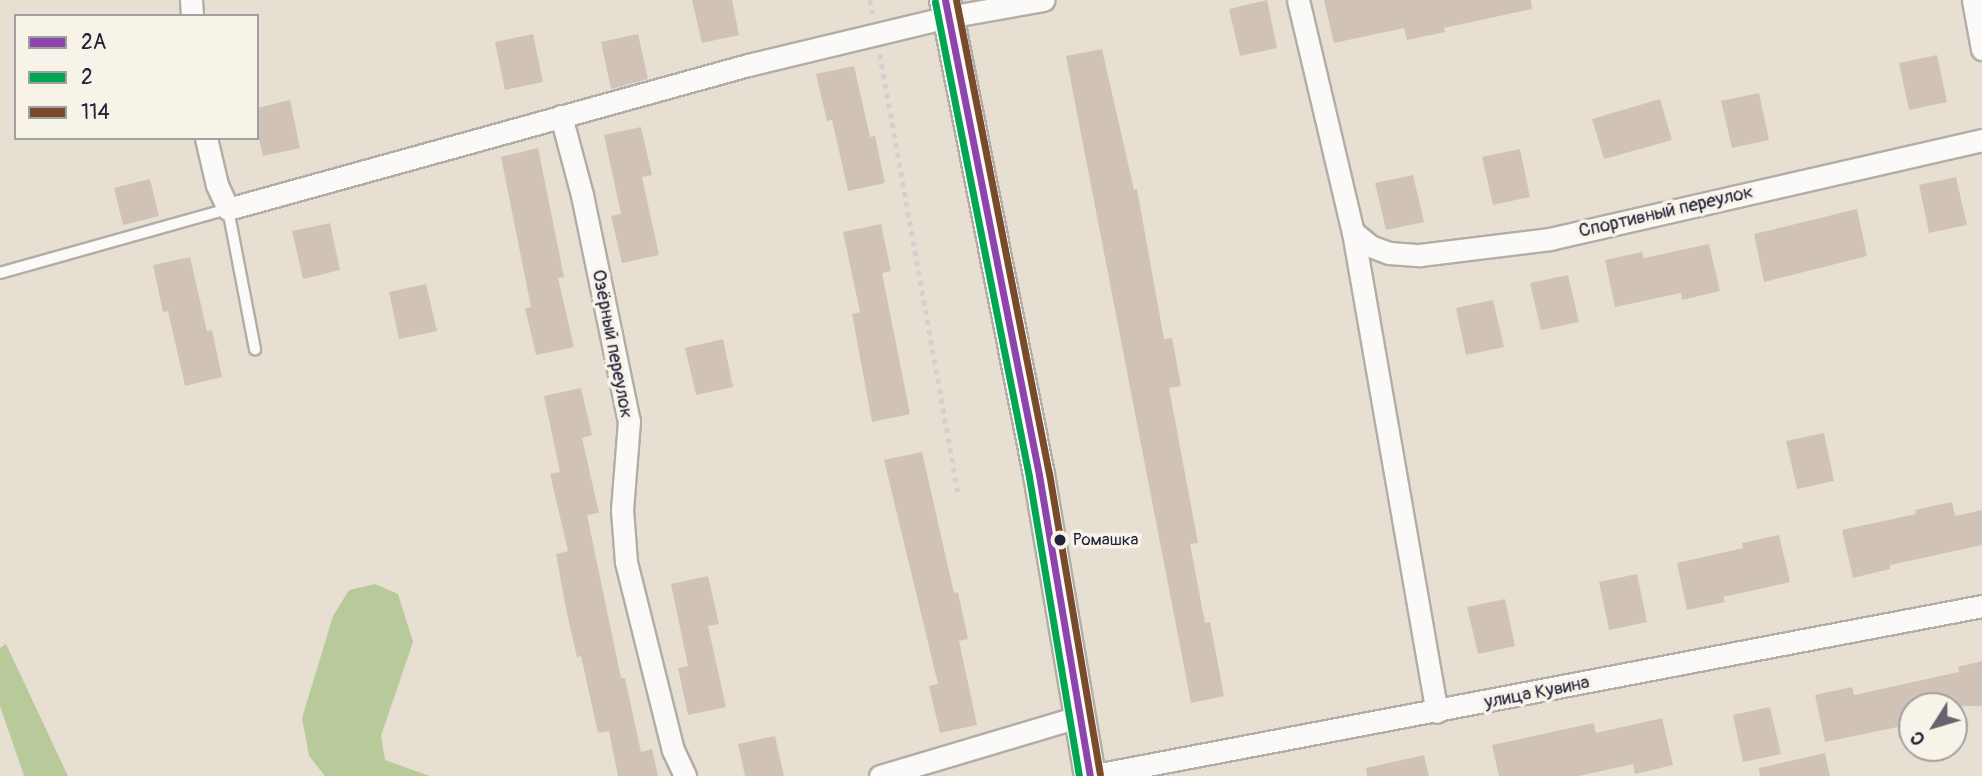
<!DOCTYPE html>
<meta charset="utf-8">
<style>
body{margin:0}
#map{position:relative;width:1982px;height:776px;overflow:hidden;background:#e7e0d2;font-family:Pangolin,sans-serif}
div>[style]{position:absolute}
.forest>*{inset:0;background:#b9ca9a}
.building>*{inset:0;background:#d1c2b8}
.path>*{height:4.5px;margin-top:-2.25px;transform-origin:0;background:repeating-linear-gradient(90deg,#d3d1cf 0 5px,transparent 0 10px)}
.roads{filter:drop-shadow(2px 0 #b2aea7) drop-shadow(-2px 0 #b2aea7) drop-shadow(0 2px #b2aea7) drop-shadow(0 -2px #b2aea7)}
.lane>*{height:10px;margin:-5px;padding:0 5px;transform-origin:5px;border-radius:5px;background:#fbfaf8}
.street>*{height:21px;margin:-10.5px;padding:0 10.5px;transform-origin:10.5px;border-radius:10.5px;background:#fbfaf8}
.secondary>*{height:30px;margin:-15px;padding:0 15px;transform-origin:15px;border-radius:15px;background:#fbfaf8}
.bus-1>*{height:7px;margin:-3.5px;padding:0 3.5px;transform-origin:3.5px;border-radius:3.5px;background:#8e44ad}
.bus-2>*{height:7px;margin:-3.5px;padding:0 3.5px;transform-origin:3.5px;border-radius:3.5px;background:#00a651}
.bus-3>*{height:7px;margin:-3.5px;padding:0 3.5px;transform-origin:3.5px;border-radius:3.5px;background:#7a4b2a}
.dots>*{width:19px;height:19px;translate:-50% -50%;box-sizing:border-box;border:4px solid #f7f3e8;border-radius:50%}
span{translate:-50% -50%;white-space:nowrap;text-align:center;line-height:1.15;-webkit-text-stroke:7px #f7f3e8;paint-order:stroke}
.bus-label{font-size:17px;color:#22223b}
.left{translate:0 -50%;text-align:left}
.street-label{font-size:19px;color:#22223b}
.legend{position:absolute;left:14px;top:14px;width:245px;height:126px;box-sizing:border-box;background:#f7f3e8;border:2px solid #a29fa3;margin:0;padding:9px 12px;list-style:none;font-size:21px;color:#22223b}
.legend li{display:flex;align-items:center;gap:14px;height:35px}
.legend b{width:35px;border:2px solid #a29fa3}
.north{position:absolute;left:1898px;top:692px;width:70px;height:70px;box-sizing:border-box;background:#f7f3e8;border:2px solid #a29fa3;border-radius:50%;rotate:233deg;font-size:19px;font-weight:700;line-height:28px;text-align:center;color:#22223b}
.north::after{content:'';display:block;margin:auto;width:24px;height:32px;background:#676470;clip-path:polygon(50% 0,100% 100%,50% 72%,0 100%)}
</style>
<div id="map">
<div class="forest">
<div style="clip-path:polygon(375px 584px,398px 594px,413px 642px,381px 736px,385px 760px,430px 776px,325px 776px,309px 756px,302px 718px,333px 616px,349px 590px)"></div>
<div style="clip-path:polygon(6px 644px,68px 776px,24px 776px,0 706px,0 648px)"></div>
</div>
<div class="building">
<div style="clip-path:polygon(692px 0,732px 0,739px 35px,702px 43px)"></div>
<div style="clip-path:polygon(1267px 0,1277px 48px,1240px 56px,1229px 9px)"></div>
<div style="clip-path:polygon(1324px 0,1531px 0,1532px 9px,1444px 28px,1445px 32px,1407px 40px,1404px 28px,1334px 43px)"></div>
<div style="clip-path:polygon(533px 34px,543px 82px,505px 90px,495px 42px)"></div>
<div style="clip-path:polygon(638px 34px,648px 79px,611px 89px,601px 42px)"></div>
<div style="clip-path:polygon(1102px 49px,1134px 190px,1137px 189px,1164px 339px,1172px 338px,1181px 386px,1169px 388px,1198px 543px,1190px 544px,1205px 623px,1210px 622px,1224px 696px,1191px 703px,1066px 56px)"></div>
<div style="clip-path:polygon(1937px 55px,1947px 102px,1909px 110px,1899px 63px)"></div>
<div style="clip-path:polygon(854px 66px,870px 137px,875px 136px,885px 183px,848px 191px,832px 120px,827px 121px,816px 74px)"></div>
<div style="clip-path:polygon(1759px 93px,1769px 140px,1732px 148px,1721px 101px)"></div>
<div style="clip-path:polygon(1660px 99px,1672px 140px,1604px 159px,1592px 119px)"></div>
<div style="clip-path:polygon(290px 100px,300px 148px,263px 156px,257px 131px,257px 108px)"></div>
<div style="clip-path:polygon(641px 127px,652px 175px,642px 177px,659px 255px,622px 263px,611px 216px,621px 214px,604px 135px)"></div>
<div style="clip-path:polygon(538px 148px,564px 277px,558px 278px,574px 347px,536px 355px,525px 308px,531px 307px,501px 157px)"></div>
<div style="clip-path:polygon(1520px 149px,1530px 197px,1493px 205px,1482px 157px)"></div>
<div style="clip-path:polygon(1413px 175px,1424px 222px,1386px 230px,1375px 183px)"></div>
<div style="clip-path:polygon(1956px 177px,1967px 225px,1929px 233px,1919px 185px)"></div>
<div style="clip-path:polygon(150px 179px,159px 216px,123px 225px,114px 188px)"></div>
<div style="clip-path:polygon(1857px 209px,1867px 256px,1764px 282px,1754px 234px)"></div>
<div style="clip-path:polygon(330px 223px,340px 270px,303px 279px,292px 231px)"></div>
<div style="clip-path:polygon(881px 224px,891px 271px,882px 273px,910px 414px,872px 422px,852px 314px,860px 312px,843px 232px)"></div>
<div style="clip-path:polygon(1709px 244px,1720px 291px,1682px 300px,1681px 293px,1615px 307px,1605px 260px,1642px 252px,1644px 258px)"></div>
<div style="clip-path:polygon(190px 257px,207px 331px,212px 330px,222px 377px,185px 386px,168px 311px,163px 312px,153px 265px)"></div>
<div style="clip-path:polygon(1568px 275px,1579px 322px,1541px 330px,1530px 283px)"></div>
<div style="clip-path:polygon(426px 284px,437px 331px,399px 339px,389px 292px)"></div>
<div style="clip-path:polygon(1493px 300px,1504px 347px,1466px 355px,1456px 308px)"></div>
<div style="clip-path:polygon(723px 339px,733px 387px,696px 395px,685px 348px)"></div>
<div style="clip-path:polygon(581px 388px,592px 435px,582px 438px,599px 513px,587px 515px,621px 678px,625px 678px,641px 752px,652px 749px,658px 776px,618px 776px,609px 731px,598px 733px,581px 656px,577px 657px,566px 609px,556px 554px,568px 551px,550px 474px,560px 472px,544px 396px)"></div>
<div style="clip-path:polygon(1824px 433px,1834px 481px,1797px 489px,1786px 441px)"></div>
<div style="clip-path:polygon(922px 452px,954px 593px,958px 592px,968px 639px,959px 641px,977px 725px,940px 733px,929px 686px,938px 684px,884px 460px)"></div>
<div style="clip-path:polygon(1952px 502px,1955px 516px,1982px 510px,1982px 545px,1890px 565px,1890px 569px,1853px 578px,1842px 530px,1916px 514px,1915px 510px)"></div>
<div style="clip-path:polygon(1779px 535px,1790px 582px,1723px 597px,1725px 602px,1687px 610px,1677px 563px,1743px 548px,1742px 543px)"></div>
<div style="clip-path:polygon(1637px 574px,1647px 622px,1609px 630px,1599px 582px)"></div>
<div style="clip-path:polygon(708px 576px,719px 624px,708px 626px,726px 707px,688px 715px,678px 668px,688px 666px,671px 584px)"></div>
<div style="clip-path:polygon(1505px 599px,1515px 646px,1478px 654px,1467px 607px)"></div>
<div style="clip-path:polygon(1982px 661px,1982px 706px,1912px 706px,1912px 724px,1825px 742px,1815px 695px,1852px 687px,1854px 695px,1959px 672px,1958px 667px)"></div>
<div style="clip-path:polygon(1770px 707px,1781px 754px,1743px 762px,1733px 715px)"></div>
<div style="clip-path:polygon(1662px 718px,1673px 765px,1635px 774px,1633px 764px,1579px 776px,1499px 776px,1492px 745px,1594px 723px,1596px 733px)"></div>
<div style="clip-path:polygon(775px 736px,784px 776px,745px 776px,738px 744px)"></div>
<div style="clip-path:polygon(1825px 753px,1830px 776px,1760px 776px,1759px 768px)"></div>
<div style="clip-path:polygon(1424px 755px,1429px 776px,1367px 776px,1366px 768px)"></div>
</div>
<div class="path">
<div style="left:870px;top:0;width:14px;rotate:78deg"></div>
<div style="left:880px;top:54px;width:447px;rotate:79.9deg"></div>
</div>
<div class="roads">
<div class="lane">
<div style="left:0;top:273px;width:237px;rotate:-15.7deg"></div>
<div style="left:228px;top:209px;width:143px;rotate:79.1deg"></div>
</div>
<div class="street">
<div style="left:191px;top:0;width:16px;rotate:86deg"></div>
<div style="left:1298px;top:0;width:238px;rotate:76.7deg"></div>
<div style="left:1353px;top:232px;width:487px;rotate:80.1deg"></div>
<div style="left:1973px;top:0;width:50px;rotate:79.6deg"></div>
<div style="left:561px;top:116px;width:82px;rotate:75.1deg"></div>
<div style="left:582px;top:195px;width:231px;rotate:78.3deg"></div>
<div style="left:629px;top:421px;width:89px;rotate:94.5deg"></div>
<div style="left:622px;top:510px;width:52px;rotate:85.6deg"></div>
<div style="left:626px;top:562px;width:194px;rotate:76deg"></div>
<div style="left:673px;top:750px;width:29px;rotate:65deg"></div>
<div style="left:206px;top:138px;width:48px;rotate:76.8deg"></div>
<div style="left:217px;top:185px;width:26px;rotate:65deg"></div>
<div style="left:228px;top:209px;width:540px;rotate:-15.48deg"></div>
<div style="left:748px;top:65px;width:206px;rotate:-13.5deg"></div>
<div style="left:948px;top:17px;width:97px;rotate:-10.1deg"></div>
<div style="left:1353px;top:232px;width:22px;rotate:39deg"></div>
<div style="left:1370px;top:246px;width:20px;rotate:20deg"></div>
<div style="left:1389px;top:253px;width:31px;rotate:4deg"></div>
<div style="left:1420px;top:255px;width:131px;rotate:-7deg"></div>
<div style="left:1550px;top:239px;width:443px;rotate:-12.9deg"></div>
<div style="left:880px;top:776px;width:210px;rotate:-16.6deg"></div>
<div style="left:1090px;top:776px;width:908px;rotate:-10.79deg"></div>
</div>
<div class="secondary">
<div style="left:945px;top:0;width:484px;rotate:78.8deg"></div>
<div style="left:1039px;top:475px;width:305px;rotate:80.4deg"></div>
</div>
</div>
<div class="bus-1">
<div style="left:945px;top:0;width:484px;rotate:78.8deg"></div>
<div style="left:1039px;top:475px;width:305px;rotate:80.4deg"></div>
</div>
<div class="bus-2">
<div style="left:935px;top:2px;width:484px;rotate:78.8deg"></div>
<div style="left:1029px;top:477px;width:303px;rotate:80.5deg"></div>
</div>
<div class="bus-3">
<div style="left:956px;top:0;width:482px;rotate:78.9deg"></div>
<div style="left:1049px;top:473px;width:305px;rotate:80.4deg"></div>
</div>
<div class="dots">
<div style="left:1060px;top:540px;background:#22223b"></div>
</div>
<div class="bus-label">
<span class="left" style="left:1073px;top:540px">Ромашка</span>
</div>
<div class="street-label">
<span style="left:1666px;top:212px;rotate:-13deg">Спортивный переулок</span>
<span style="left:612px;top:344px;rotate:79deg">Озёрный переулок</span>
<span style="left:1537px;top:693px;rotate:-11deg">улица Кувина</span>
</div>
<ul class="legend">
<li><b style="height:9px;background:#8e44ad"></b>2А</li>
<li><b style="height:9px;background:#00a651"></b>2</li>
<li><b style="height:9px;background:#7a4b2a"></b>114</li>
</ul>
<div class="north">С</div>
</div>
